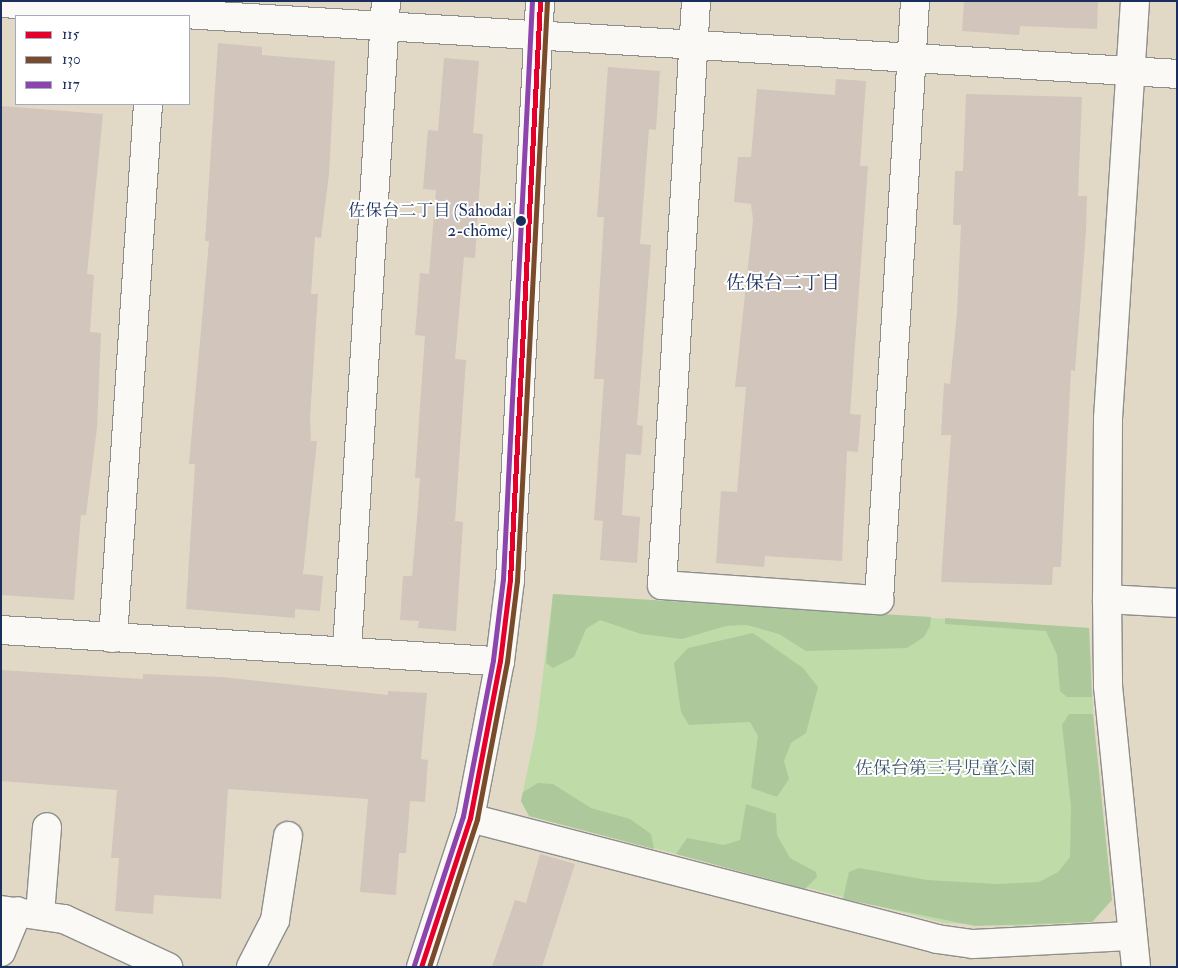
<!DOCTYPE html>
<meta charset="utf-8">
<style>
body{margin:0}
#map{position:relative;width:1178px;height:968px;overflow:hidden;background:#e1d9c6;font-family:"IM FELL Double Pica","Noto Serif JP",serif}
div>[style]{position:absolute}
.green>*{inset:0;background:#bfdba8}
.forest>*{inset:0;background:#adc99c}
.building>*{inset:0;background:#d2c5bb}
.roads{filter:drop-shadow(1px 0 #8e8e8c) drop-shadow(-1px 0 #8e8e8c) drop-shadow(0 1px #8e8e8c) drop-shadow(0 -1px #8e8e8c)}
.minor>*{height:28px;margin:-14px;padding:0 14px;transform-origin:14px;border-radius:14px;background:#faf9f6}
.bus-1>*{height:5px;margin:-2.5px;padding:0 2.5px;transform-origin:2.5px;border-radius:2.5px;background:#e4002b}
.bus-2>*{height:5px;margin:-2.5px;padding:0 2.5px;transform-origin:2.5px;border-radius:2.5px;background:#7a4b2a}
.bus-3>*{height:5px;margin:-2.5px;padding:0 2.5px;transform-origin:2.5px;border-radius:2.5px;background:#8e44ad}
.dots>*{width:14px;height:14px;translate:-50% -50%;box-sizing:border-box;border:2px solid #fff;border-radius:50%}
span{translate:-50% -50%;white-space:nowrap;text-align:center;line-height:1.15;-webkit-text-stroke:4px #fff;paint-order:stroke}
.bus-label{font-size:17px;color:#1b2f5e}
.right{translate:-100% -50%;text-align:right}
.park-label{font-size:18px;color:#3d5a6a}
.neighbourhood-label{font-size:19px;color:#1b2f5e}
.frame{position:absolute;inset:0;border:2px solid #1b2f5e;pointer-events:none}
.legend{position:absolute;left:15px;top:15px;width:175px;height:90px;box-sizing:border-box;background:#fff;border:1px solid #a4acbf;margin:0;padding:6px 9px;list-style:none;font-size:15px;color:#1b2f5e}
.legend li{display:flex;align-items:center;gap:10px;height:25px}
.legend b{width:25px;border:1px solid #a4acbf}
</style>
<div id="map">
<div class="green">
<div style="clip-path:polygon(553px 594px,1089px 628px,1096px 769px,1112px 900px,1092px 922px,1017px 926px,944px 923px,529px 816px,521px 801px,536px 730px)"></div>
</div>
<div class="forest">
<div style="clip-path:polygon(553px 594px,931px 617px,930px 626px,924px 637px,907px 648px,806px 651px,779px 634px,747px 625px,726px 626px,682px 639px,641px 634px,600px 620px,586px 629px,574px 657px,553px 668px,546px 663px)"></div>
<div style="clip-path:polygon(945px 618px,1089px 628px,1092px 697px,1067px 697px,1060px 691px,1057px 655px,1046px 631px,945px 624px)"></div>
<div style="clip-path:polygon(753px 633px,803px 668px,818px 687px,806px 733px,791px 743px,784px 761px,789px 779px,777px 797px,751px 788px,758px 736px,750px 722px,689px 725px,681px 712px,674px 663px,688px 648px)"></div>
<div style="clip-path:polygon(1069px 714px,1093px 714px,1112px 900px,1092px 922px,975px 926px,843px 899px,849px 872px,859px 868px,927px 880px,997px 884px,1039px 882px,1058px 872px,1070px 857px,1071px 807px,1062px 725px)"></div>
<div style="clip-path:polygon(538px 783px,553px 784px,591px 808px,630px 819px,651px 834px,654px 849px,529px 816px,521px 801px,523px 792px)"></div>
<div style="clip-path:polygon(746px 804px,776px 814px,777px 835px,790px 858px,816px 872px,817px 877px,805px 889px,676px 854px,687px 838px,724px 845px,740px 840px)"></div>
</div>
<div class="building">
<div style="clip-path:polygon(964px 1px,1098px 1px,1097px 29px,1020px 26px,1019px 35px,962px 31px)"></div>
<div style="clip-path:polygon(218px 43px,262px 47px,262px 55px,335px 61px,329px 174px,321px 238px,315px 237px,311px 294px,318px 294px,310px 418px,311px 441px,317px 441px,303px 574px,323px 576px,320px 611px,295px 609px,295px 618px,186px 609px,195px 464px,189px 464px,209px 241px,205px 241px)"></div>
<div style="clip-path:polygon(444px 58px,479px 61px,473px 133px,483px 134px,475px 258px,464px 257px,455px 359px,466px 360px,455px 521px,463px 522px,456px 631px,418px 628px,419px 621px,400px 620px,403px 576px,412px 576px,417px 518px,420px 478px,415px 478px,425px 336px,415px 335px,420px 273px,429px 274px,436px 190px,423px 189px,428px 130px,438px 131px)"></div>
<div style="clip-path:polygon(608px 67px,660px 71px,656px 130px,649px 129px,640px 244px,651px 245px,637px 425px,643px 426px,641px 455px,626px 454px,622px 515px,640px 517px,637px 563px,600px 560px,603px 521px,594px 520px,604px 379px,594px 379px,604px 217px,597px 217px)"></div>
<div style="clip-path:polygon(836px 79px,866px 81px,860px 166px,868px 166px,850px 414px,861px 415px,858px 452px,847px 451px,842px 561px,765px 556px,764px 567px,716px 563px,721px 491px,737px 492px,746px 387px,735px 387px,753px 220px,751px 204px,734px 202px,738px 157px,751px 157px,757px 89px,835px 95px)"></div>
<div style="clip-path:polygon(966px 94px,1082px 97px,1078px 196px,1087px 196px,1086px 231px,1075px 371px,1071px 370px,1061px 567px,1053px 567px,1052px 585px,941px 582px,951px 435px,941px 435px,944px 383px,950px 384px,957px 313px,961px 225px,953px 225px,955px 171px,963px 171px)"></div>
<div style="clip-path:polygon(1px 106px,103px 114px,87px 274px,94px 275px,90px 332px,101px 333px,97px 428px,86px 515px,81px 515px,74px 600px,1px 595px)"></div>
<div style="clip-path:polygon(1px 670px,143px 679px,143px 674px,221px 677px,388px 695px,388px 691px,427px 693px,421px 759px,428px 760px,425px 802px,410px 801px,406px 853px,399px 853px,396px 895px,360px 892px,368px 799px,228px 789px,221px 899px,154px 895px,153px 914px,115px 911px,119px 858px,111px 858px,117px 790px,1px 781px)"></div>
<div style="clip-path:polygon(540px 854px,575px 864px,542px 967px,492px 967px,515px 900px,526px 903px)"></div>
</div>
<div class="roads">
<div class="minor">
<div style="left:696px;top:1px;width:585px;rotate:93.33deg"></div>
<div style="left:662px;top:585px;width:218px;rotate:4deg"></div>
<div style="left:879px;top:600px;width:600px;rotate:-86.56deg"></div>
<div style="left:1135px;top:1px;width:419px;rotate:93.7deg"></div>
<div style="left:1108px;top:419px;width:180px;rotate:90.3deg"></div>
<div style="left:1107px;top:599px;width:87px;rotate:89.3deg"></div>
<div style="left:1108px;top:686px;width:282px;rotate:84.3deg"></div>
<div style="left:1px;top:3px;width:1178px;rotate:3.45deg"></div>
<div style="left:1107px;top:599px;width:70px;rotate:3.3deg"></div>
<div style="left:1px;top:630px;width:500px;rotate:3.6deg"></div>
<div style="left:113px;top:638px;width:535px;rotate:-86.25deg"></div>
<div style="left:347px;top:651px;width:651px;rotate:-86.57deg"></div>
<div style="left:470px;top:818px;width:482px;rotate:14.5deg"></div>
<div style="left:937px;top:939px;width:36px;rotate:8deg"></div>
<div style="left:973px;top:944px;width:157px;rotate:-2.9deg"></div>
<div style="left:1px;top:910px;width:64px;rotate:8.1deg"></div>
<div style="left:64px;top:919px;width:115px;rotate:24.8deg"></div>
<div style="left:40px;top:914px;width:87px;rotate:-85.4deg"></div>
<div style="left:1px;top:952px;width:44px;rotate:-67.5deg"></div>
<div style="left:251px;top:967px;width:53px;rotate:-62.9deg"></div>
<div style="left:275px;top:920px;width:85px;rotate:-81.2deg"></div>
<div style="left:421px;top:967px;width:157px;rotate:-71.8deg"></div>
<div style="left:470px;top:818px;width:160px;rotate:-79.2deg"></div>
<div style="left:500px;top:661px;width:82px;rotate:-83deg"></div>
<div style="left:510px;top:580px;width:580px;rotate:-87.03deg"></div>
</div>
</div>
<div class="bus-1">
<div style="left:421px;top:967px;width:157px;rotate:-71.8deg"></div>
<div style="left:470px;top:818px;width:160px;rotate:-79.2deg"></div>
<div style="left:500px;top:661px;width:82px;rotate:-83deg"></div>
<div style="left:510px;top:580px;width:580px;rotate:-87.03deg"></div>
</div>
<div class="bus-2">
<div style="left:429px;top:967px;width:156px;rotate:-72deg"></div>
<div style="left:477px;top:819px;width:160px;rotate:-79.2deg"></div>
<div style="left:507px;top:662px;width:82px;rotate:-83deg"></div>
<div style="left:517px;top:581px;width:581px;rotate:-87.04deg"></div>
</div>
<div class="bus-3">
<div style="left:414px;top:965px;width:157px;rotate:-71.8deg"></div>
<div style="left:463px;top:816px;width:159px;rotate:-79.1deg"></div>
<div style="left:493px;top:660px;width:82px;rotate:-83deg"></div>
<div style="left:503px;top:579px;width:579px;rotate:-87.13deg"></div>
</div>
<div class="dots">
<div style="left:521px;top:221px;background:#1b2f5e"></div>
</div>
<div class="bus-label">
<span class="right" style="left:512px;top:221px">佐保台二丁目 (Sahodai<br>2-chōme)</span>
</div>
<div class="park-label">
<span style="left:945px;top:769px">佐保台第三号児童公園</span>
</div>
<div class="neighbourhood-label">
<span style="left:783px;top:284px">佐保台二丁目</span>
</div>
<div class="frame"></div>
<ul class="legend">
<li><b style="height:6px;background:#e4002b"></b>115</li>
<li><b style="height:6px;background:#7a4b2a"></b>130</li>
<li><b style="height:6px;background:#8e44ad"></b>117</li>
</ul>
</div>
